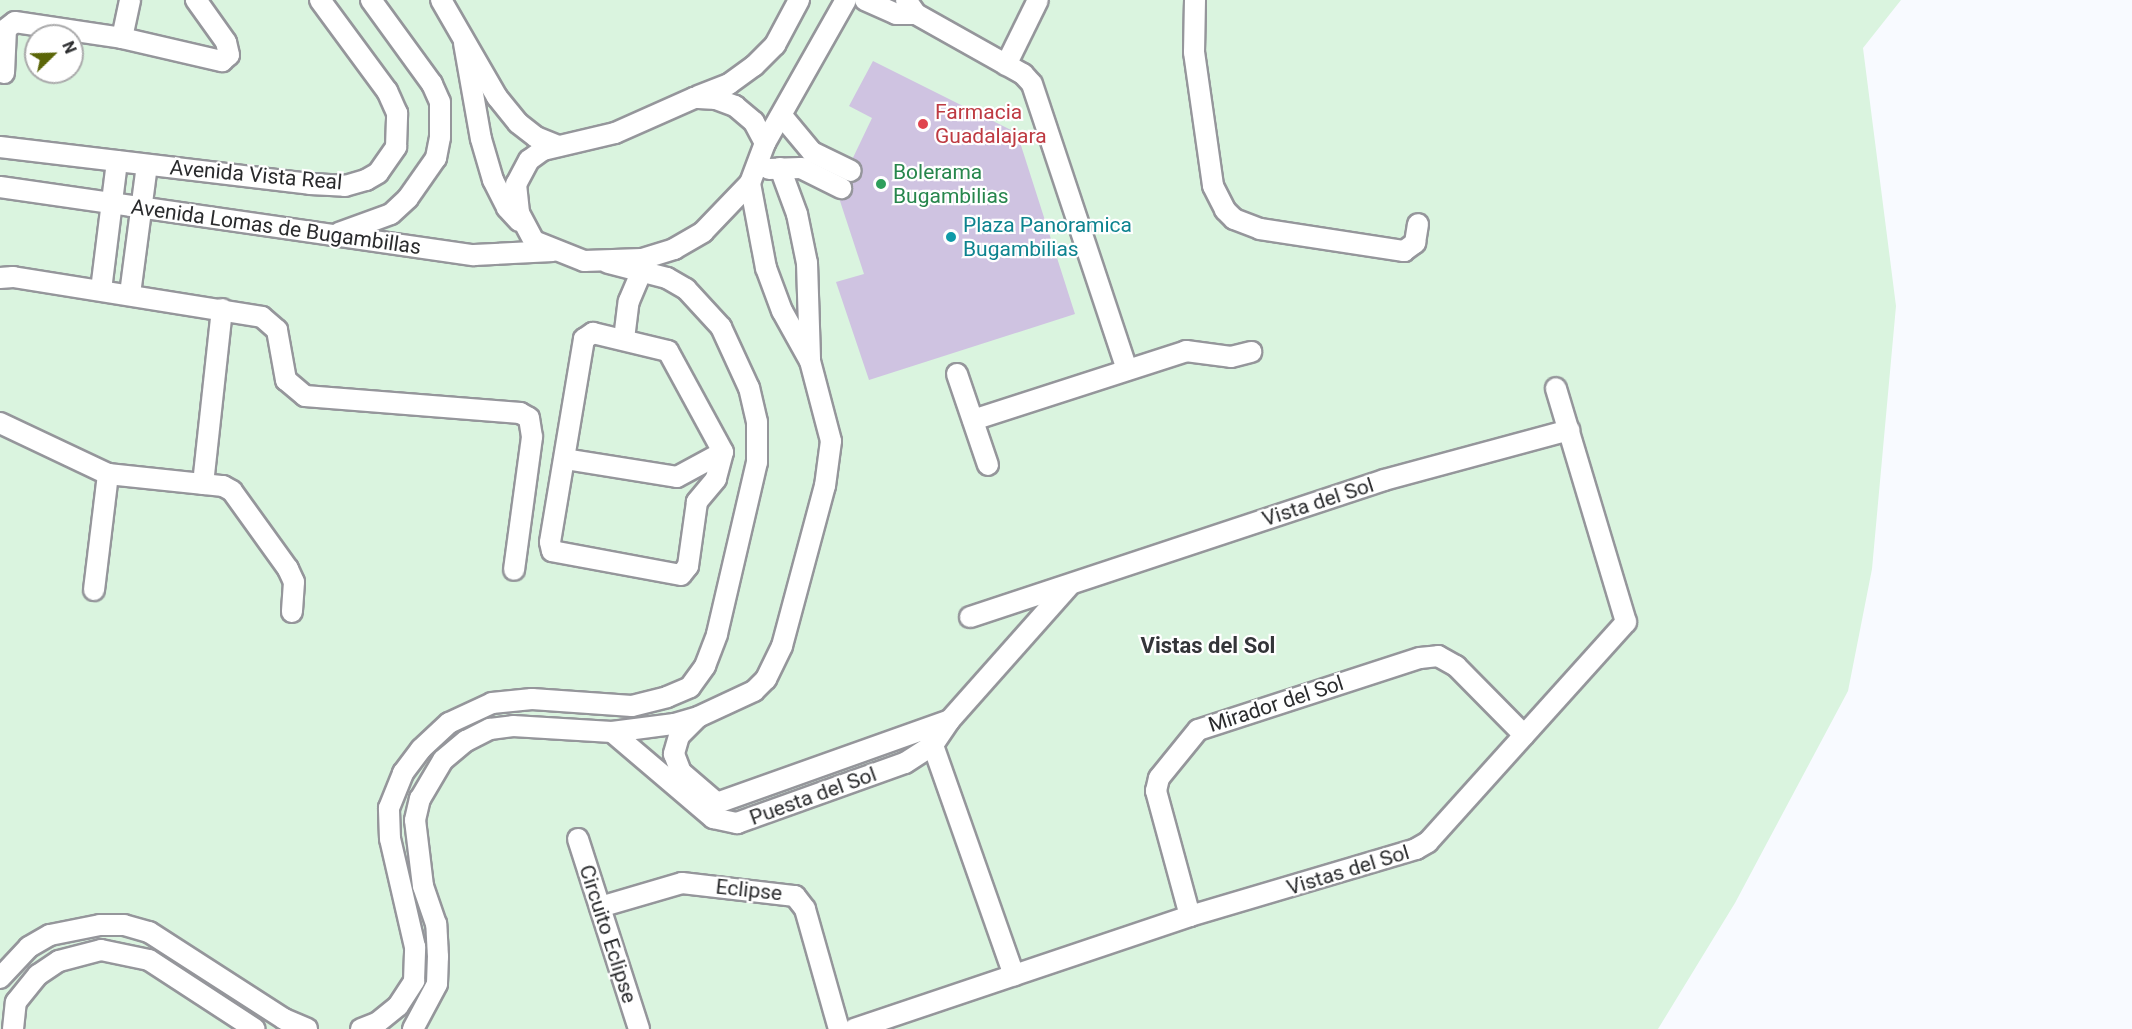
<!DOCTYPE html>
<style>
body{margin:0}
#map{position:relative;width:2132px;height:1029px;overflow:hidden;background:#f8faff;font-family:Roboto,sans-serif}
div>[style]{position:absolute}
.green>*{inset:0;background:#daf4df}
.building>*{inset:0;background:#cfc3e1}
.roads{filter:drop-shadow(2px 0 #95969b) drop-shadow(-2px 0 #95969b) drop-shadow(0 2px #95969b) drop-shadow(0 -2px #95969b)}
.minor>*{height:20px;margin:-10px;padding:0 10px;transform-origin:10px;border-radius:10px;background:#fff}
.dots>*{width:16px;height:16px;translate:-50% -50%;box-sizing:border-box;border:3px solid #fff;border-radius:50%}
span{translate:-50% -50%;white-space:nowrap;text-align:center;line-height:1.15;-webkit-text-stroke:4.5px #fff;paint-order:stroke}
.health-label{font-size:21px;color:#be3a42}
.left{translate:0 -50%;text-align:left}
.leisure-label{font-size:21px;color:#27864d}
.street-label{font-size:21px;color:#2a2b2d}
.culture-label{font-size:21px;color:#0d838f}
.neighbourhood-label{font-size:22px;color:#343539;font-weight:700}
.north{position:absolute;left:24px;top:24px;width:60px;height:60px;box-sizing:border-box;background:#fff;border:2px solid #aaaaab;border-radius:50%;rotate:67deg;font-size:16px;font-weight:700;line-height:24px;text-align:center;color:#2a2b2d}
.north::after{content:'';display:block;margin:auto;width:21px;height:27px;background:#5b6608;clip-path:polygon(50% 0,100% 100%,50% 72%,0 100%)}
</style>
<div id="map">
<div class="green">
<div style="clip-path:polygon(evenodd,0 0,1901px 0,1863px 48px,1896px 306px,1872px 569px,1848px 691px,1735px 903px,1658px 1029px,0 1029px,0 0,36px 36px,72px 36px,72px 72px,36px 72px,36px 36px)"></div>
</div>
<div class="building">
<div style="clip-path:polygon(873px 61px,1017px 133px,1075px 314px,869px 380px,836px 282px,864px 274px,840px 201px,858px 167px,850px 164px,872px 118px,849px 106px)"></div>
</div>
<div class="roads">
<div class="minor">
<div style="left:441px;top:0;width:112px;rotate:60deg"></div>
<div style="left:497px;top:97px;width:33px;rotate:51deg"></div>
<div style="left:518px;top:123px;width:23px;rotate:38deg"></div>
<div style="left:536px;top:137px;width:24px;rotate:22deg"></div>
<div style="left:865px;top:0;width:34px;rotate:24deg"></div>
<div style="left:896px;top:14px;width:20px"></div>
<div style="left:906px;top:0;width:17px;rotate:54deg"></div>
<div style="left:916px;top:14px;width:123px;rotate:29.3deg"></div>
<div style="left:1023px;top:74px;width:13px;rotate:48deg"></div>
<div style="left:1032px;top:84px;width:301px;rotate:71.6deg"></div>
<div style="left:1195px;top:0;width:52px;rotate:91.1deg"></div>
<div style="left:1194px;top:52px;width:135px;rotate:81.9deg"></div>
<div style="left:1213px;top:186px;width:27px;rotate:63deg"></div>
<div style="left:1225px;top:210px;width:13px;rotate:45deg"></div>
<div style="left:1234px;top:219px;width:28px;rotate:21deg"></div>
<div style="left:1260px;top:229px;width:146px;rotate:8.7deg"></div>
<div style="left:1404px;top:251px;width:14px;rotate:-36deg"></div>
<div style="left:1415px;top:243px;width:19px;rotate:-81deg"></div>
<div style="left:122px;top:38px;width:39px;rotate:-78deg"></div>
<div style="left:464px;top:43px;width:97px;rotate:80deg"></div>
<div style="left:481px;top:139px;width:43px;rotate:73.7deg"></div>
<div style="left:493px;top:180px;width:31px;rotate:63deg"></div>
<div style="left:507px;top:208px;width:18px;rotate:47deg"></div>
<div style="left:1006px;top:65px;width:72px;rotate:-63.8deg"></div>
<div style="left:4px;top:73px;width:44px;rotate:-87.4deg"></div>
<div style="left:6px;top:29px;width:11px;rotate:-38deg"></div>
<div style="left:15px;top:22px;width:108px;rotate:8.5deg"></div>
<div style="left:122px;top:38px;width:103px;rotate:13deg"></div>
<div style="left:222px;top:61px;width:9px;rotate:-41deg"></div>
<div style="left:229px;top:55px;width:13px;rotate:-103deg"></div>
<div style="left:226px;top:42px;width:52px;rotate:-125.5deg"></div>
<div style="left:698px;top:96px;width:33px;rotate:-21deg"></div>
<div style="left:729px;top:84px;width:31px;rotate:-36deg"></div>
<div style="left:754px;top:66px;width:30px;rotate:-45deg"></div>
<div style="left:775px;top:45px;width:51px;rotate:-61.9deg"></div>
<div style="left:782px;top:116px;width:47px;rotate:50.2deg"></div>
<div style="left:812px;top:152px;width:43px;rotate:26deg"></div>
<div style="left:765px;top:143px;width:24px;rotate:-118deg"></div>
<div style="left:754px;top:122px;width:25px;rotate:-140deg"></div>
<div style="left:735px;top:106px;width:20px;rotate:-160deg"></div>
<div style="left:716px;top:99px;width:22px;rotate:-177deg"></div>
<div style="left:694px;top:98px;width:86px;rotate:156.1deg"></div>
<div style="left:615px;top:133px;width:74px;rotate:166.7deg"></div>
<div style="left:543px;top:150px;width:17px;rotate:144deg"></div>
<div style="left:529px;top:160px;width:27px;rotate:118deg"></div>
<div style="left:516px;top:184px;width:29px;rotate:84deg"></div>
<div style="left:519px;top:213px;width:32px;rotate:62deg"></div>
<div style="left:534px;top:241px;width:54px;rotate:21.8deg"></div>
<div style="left:584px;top:261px;width:58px;rotate:-2deg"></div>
<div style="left:642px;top:259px;width:34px;rotate:-17deg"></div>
<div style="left:674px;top:249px;width:34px;rotate:-30deg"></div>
<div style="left:703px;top:232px;width:68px;rotate:-46.2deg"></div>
<div style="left:750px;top:183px;width:43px;rotate:-69.4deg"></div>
<div style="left:765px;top:143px;width:164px;rotate:-60.5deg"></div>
<div style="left:0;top:147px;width:312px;rotate:6.8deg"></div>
<div style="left:310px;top:184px;width:35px;rotate:3deg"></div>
<div style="left:345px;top:186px;width:22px;rotate:-16deg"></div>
<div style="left:366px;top:180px;width:14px;rotate:-30deg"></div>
<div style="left:378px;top:173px;width:32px;rotate:-55deg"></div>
<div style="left:396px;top:147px;width:34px;rotate:-88deg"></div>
<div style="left:397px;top:113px;width:24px;rotate:-114deg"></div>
<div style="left:387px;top:91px;width:113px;rotate:-126.4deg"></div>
<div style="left:780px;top:168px;width:49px;rotate:69.7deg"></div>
<div style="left:797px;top:214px;width:50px;rotate:78.5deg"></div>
<div style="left:807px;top:263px;width:96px;rotate:88.2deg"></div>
<div style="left:769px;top:169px;width:32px;rotate:-2deg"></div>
<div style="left:801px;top:168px;width:45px;rotate:26.6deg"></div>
<div style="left:0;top:187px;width:479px;rotate:8.2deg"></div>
<div style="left:474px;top:255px;width:79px;rotate:-2.9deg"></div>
<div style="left:339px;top:233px;width:55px;rotate:-20.1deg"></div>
<div style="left:391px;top:214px;width:23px;rotate:-43deg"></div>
<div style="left:408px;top:198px;width:49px;rotate:-55deg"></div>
<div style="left:436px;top:158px;width:21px;rotate:-79deg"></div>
<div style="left:440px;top:137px;width:35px;rotate:-90deg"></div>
<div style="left:440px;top:102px;width:20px;rotate:-114deg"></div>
<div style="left:432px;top:84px;width:104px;rotate:-126deg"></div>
<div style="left:0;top:278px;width:13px;rotate:-4deg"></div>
<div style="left:13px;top:277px;width:252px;rotate:9.1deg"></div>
<div style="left:262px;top:317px;width:20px;rotate:41deg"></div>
<div style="left:277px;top:330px;width:51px;rotate:79.8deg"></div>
<div style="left:286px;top:380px;width:25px;rotate:40deg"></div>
<div style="left:305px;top:396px;width:216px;rotate:4.5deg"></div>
<div style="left:520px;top:413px;width:10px;rotate:29deg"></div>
<div style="left:529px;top:418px;width:19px;rotate:81deg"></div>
<div style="left:532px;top:437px;width:134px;rotate:97.7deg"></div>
<div style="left:101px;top:290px;width:130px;rotate:-82.9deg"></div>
<div style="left:130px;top:294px;width:130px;rotate:-82.5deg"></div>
<div style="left:593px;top:333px;width:77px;rotate:13.5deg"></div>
<div style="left:668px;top:351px;width:115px;rotate:61.4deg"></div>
<div style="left:723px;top:452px;width:28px;rotate:105deg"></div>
<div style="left:716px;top:479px;width:30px;rotate:130deg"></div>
<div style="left:697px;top:502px;width:65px;rotate:98deg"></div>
<div style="left:688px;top:566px;width:11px;rotate:128deg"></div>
<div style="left:681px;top:575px;width:131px;rotate:-169.5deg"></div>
<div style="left:552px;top:551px;width:9px;rotate:-103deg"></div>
<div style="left:550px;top:542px;width:206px;rotate:-80.5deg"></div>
<div style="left:584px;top:339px;width:11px;rotate:-34deg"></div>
<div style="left:624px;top:339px;width:38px;rotate:-83deg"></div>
<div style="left:629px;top:301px;width:34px;rotate:-67deg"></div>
<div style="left:957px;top:374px;width:96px;rotate:71.2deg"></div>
<div style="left:973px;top:420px;width:224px;rotate:-17.9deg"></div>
<div style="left:1186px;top:351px;width:45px;rotate:7.6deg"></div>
<div style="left:1231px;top:357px;width:21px;rotate:-14deg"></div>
<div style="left:0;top:423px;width:119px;rotate:25.3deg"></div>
<div style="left:108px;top:474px;width:116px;rotate:6deg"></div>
<div style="left:223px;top:486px;width:10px;rotate:29deg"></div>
<div style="left:232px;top:491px;width:96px;rotate:54.3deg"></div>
<div style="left:288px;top:569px;width:14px;rotate:65deg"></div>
<div style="left:294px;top:582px;width:30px;rotate:94deg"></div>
<div style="left:565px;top:459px;width:113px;rotate:9.1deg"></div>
<div style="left:677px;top:477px;width:52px;rotate:-28.5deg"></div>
<div style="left:203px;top:484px;width:176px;rotate:-83.8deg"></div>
<div style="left:94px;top:590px;width:117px;rotate:-83.1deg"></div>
<div style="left:970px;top:617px;width:436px;rotate:-18.3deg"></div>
<div style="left:1384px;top:480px;width:192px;rotate:-15.1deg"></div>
<div style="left:696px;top:719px;width:24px;rotate:135deg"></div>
<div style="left:679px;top:736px;width:19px;rotate:106deg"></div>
<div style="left:674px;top:754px;width:19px;rotate:69deg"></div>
<div style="left:681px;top:772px;width:48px;rotate:40.7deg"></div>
<div style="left:717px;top:803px;width:247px;rotate:-19.6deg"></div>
<div style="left:612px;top:732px;width:133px;rotate:40.4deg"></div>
<div style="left:713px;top:818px;width:25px;rotate:12deg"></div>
<div style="left:737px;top:823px;width:178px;rotate:-19.7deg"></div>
<div style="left:905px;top:763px;width:33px;rotate:-33deg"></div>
<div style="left:933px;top:745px;width:30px;rotate:-56deg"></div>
<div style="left:950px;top:720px;width:179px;rotate:-48.4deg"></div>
<div style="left:929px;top:734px;width:256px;rotate:70.6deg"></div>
<div style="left:578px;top:839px;width:200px;rotate:72.2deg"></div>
<div style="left:600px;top:907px;width:85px;rotate:-16.3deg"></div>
<div style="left:682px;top:883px;width:114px;rotate:6.6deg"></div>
<div style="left:795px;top:896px;width:16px;rotate:52deg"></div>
<div style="left:805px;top:909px;width:125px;rotate:74.2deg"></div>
<div style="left:1190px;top:916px;width:130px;rotate:-105.2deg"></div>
<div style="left:1156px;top:791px;width:13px;rotate:-77deg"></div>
<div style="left:1159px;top:778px;width:62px;rotate:-50.9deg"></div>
<div style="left:1198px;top:730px;width:233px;rotate:-18deg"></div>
<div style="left:1420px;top:658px;width:18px;rotate:-6deg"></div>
<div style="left:1438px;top:656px;width:21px;rotate:29deg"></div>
<div style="left:1456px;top:666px;width:97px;rotate:45.4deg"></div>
<div style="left:0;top:978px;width:42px;rotate:-46.9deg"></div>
<div style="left:29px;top:947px;width:24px;rotate:-30deg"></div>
<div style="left:50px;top:935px;width:51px;rotate:-11.3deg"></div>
<div style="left:100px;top:925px;width:24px"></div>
<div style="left:124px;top:925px;width:26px;rotate:16deg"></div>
<div style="left:149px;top:932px;width:161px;rotate:32.8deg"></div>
<div style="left:284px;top:1019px;width:25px;rotate:23deg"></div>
<div style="left:13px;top:1029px;width:27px;rotate:-84deg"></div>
<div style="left:16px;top:1002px;width:35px;rotate:-51deg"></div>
<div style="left:38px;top:975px;width:25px;rotate:-34deg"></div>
<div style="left:59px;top:961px;width:43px;rotate:-14.7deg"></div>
<div style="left:101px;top:950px;width:49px;rotate:11.8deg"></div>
<div style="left:149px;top:960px;width:126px;rotate:33.1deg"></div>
<div style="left:361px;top:1029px;width:17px;rotate:-21deg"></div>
<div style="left:377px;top:1023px;width:27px;rotate:-39deg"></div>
<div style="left:398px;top:1006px;width:30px;rotate:-57deg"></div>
<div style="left:414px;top:981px;width:34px;rotate:-88deg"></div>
<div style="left:415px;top:947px;width:111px;rotate:-103deg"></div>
<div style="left:390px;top:839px;width:31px;rotate:-92deg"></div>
<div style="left:389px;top:808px;width:38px;rotate:-68deg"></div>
<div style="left:403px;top:773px;width:30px;rotate:-53deg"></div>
<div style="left:421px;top:749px;width:38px;rotate:-43deg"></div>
<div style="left:449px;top:723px;width:47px;rotate:-24.9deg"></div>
<div style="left:492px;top:703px;width:40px;rotate:-5.7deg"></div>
<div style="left:532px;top:699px;width:100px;rotate:4deg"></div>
<div style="left:632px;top:706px;width:36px;rotate:-14deg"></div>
<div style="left:667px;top:697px;width:25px;rotate:-23deg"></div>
<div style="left:690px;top:687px;width:26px;rotate:-54deg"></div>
<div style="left:705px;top:666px;width:34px;rotate:-69deg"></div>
<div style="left:717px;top:634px;width:177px;rotate:-76.9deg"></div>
<div style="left:757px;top:462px;width:40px;rotate:-90deg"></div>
<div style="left:757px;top:422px;width:35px;rotate:-103deg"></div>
<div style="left:749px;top:388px;width:67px;rotate:-114.7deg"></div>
<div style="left:721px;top:327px;width:52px;rotate:-132.6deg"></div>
<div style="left:686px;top:289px;width:22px;rotate:-150deg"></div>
<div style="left:667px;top:278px;width:61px;rotate:-165.7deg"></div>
<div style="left:413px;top:1029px;width:51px;rotate:-61.9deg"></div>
<div style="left:437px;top:984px;width:27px;rotate:-88deg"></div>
<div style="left:438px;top:957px;width:33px;rotate:-93deg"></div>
<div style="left:436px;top:924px;width:40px;rotate:-108.9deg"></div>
<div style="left:423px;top:886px;width:66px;rotate:-96.9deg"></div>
<div style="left:415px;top:820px;width:22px;rotate:-77deg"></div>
<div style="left:420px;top:799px;width:45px;rotate:-59.5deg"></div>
<div style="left:443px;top:760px;width:30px;rotate:-40deg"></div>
<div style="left:466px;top:741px;width:27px;rotate:-27deg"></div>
<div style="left:490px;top:729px;width:23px;rotate:-7deg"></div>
<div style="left:513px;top:726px;width:99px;rotate:3.5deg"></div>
<div style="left:612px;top:732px;width:63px;rotate:-7.4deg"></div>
<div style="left:674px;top:724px;width:25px;rotate:-16deg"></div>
<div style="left:698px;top:717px;width:62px;rotate:-24.9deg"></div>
<div style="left:754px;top:691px;width:17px;rotate:-45deg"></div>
<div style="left:766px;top:679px;width:37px;rotate:-64deg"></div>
<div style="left:782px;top:646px;width:166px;rotate:-75deg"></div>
<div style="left:825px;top:486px;width:45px;rotate:-82.4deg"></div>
<div style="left:831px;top:441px;width:83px;rotate:-104.7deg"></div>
<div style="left:810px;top:361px;width:57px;rotate:-119.2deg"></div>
<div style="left:782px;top:311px;width:46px;rotate:-110.4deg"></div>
<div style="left:766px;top:268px;width:86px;rotate:-100.7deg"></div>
<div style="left:854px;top:1029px;width:354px;rotate:-18.6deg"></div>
<div style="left:1190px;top:916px;width:236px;rotate:-16.5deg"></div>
<div style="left:1416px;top:849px;width:14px;rotate:-30deg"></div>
<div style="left:1428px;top:842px;width:296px;rotate:-48deg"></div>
<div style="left:1626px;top:622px;width:244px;rotate:-106.7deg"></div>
</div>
</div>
<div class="dots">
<div style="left:923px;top:124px;background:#e0444e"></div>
<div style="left:881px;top:184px;background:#2e9e5b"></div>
<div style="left:951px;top:237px;background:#0f9aa8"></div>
</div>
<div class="health-label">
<span class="left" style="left:935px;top:124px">Farmacia<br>Guadalajara</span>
</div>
<div class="leisure-label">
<span class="left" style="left:893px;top:184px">Bolerama<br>Bugambilias</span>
</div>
<div class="street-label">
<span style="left:256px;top:175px;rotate:5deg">Avenida Vista Real</span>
<span style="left:276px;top:227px;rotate:8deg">Avenida Lomas de Bugambillas</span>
<span style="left:1318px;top:502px;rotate:-18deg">Vista del Sol</span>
<span style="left:1276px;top:704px;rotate:-18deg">Mirador del Sol</span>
<span style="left:813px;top:796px;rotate:-20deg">Puesta del Sol</span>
<span style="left:1348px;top:870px;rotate:-17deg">Vistas del Sol</span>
<span style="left:749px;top:890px;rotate:6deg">Eclipse</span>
<span style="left:608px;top:934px;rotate:72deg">Circuito Eclipse</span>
</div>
<div class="culture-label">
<span class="left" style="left:963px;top:237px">Plaza Panoramica<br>Bugambilias</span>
</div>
<div class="neighbourhood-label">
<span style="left:1208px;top:646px">Vistas del Sol</span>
</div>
<div class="north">N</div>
</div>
